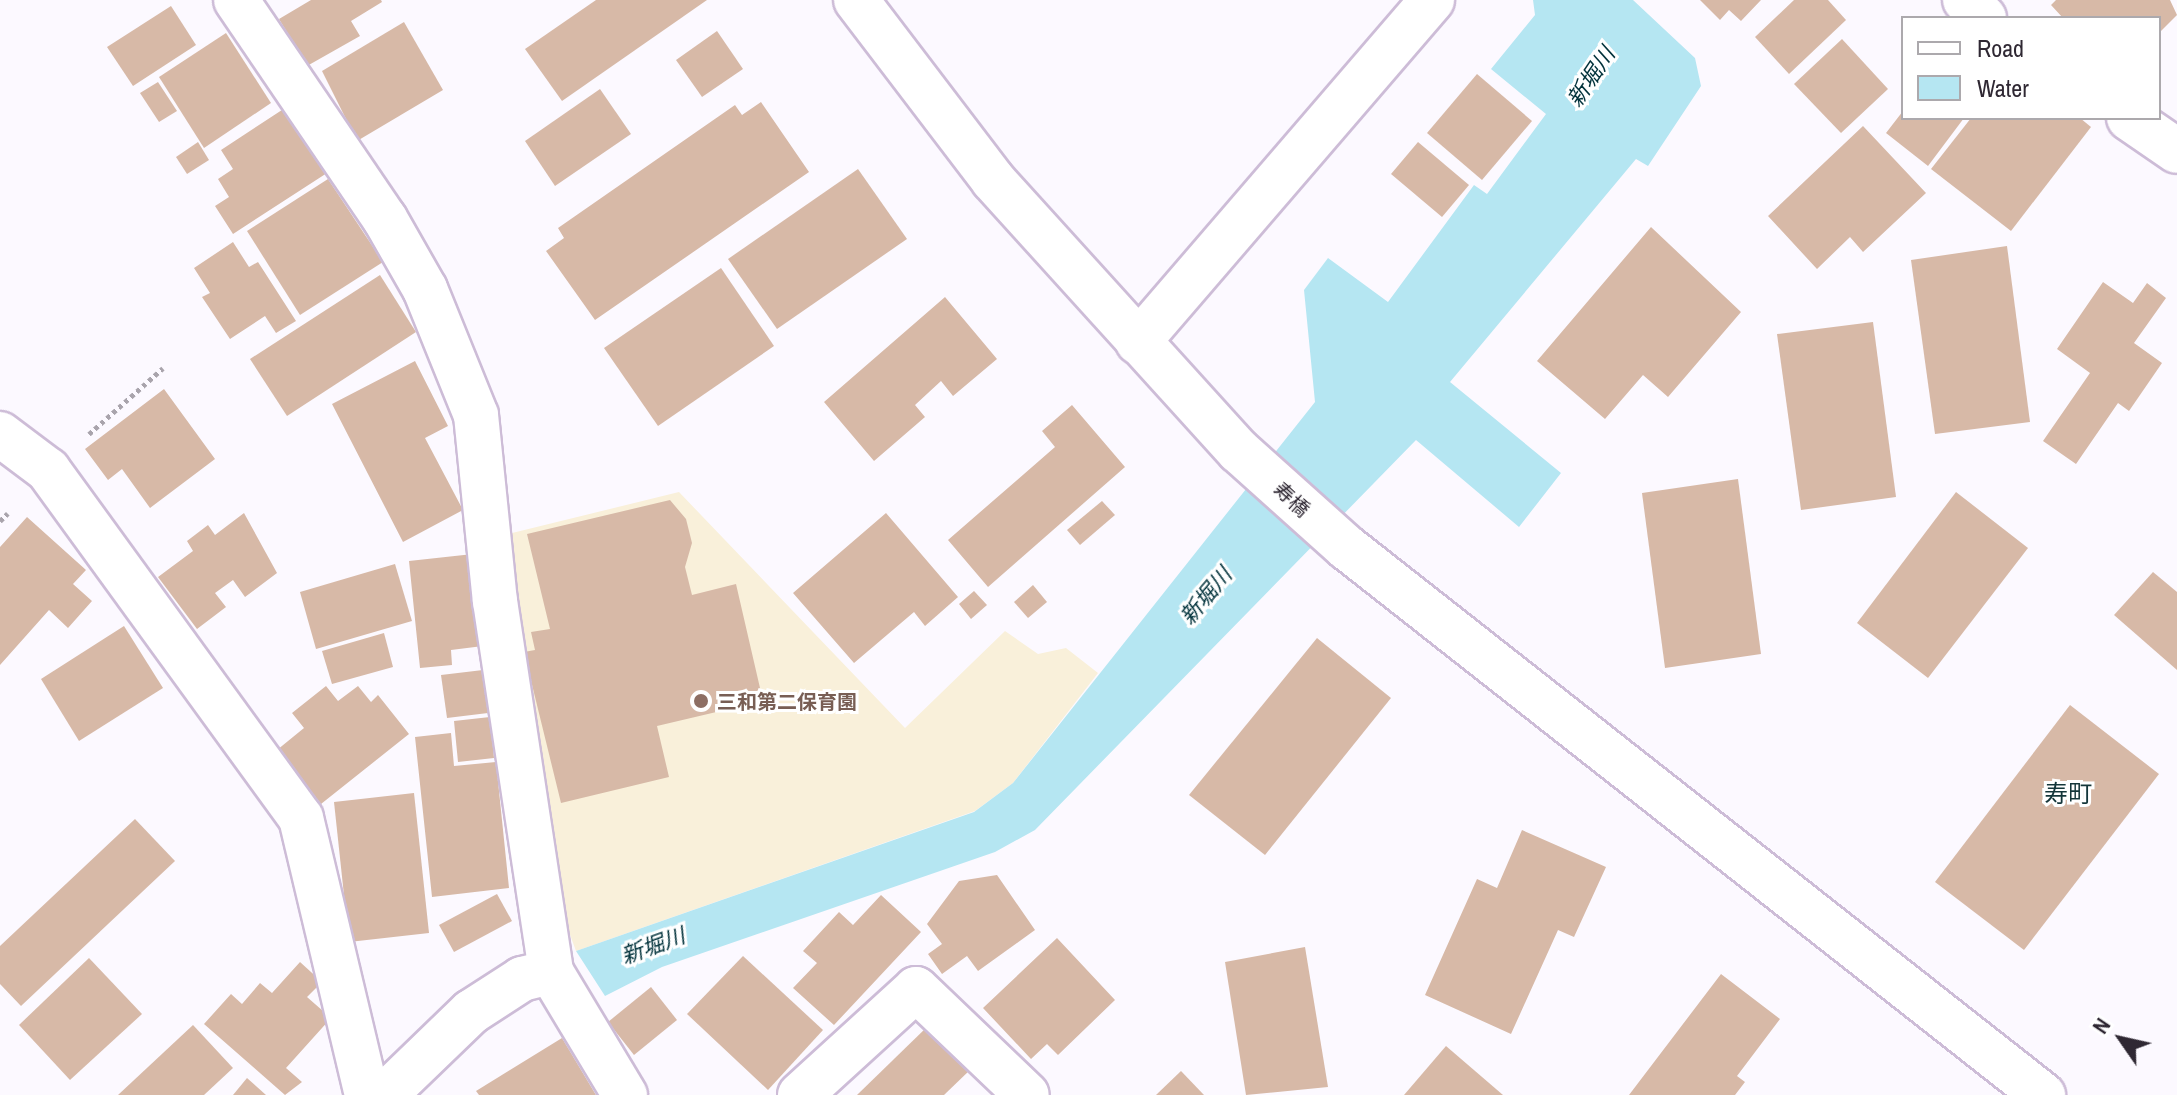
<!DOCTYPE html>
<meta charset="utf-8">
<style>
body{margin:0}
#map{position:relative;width:2177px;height:1095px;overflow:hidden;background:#fcf9ff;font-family:"Archivo Narrow","Noto Sans JP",sans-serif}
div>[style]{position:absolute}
.education>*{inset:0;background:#f9f0da}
.water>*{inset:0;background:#b5e6f2}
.building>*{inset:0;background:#d7b9a7}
.path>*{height:5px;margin-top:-2.5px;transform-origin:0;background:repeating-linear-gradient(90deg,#a9a4ac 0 4px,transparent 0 8px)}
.roads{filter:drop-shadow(2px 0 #cdbcd7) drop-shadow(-2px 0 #cdbcd7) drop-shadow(0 2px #cdbcd7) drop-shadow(0 -2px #cdbcd7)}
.minor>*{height:44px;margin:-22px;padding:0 22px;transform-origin:22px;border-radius:22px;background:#fff}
.dots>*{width:22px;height:22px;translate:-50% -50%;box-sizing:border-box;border:4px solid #fff;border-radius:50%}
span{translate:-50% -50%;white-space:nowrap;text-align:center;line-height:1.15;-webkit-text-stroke:6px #fff;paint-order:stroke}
.street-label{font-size:20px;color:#2f2833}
.education-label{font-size:20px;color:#785e54;font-weight:700}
.left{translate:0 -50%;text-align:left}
.water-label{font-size:22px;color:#02323b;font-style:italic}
.quarter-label{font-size:24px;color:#14363a}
.legend{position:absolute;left:1901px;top:16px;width:260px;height:104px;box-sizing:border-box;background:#fff;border:2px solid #aca9ad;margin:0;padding:10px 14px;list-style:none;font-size:24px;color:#2f2833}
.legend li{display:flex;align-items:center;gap:16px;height:40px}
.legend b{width:40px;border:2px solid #aca9ad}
.north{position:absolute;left:2081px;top:999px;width:80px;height:80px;-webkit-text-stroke:6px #fff;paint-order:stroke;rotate:304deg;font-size:22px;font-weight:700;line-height:32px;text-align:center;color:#2f2833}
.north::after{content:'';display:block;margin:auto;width:28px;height:36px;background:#2f2833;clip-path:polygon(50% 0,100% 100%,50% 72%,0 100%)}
</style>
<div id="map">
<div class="education">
<div style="clip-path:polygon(679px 492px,905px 728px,1005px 631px,1038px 654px,1066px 648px,1098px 673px,1013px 783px,975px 811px,576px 951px,547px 872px,500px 536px)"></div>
</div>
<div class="water">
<div style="clip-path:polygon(1533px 0,1633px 0,1695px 58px,1701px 86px,1648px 166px,1636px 159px,1450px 382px,1561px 473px,1519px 527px,1416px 440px,1035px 830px,995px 852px,662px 967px,605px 996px,576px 951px,974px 812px,1013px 783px,1315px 402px,1304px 290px,1328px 258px,1388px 302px,1474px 185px,1487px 194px,1546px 114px,1491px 69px,1535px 15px)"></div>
</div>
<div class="building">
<div style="clip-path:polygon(311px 0,381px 0,382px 2px,351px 21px,360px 36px,307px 66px,279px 19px)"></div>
<div style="clip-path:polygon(596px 0,707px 0,562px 101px,525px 49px)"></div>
<div style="clip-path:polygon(1700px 0,1761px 0,1741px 21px,1729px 10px,1720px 20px)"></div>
<div style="clip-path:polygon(1794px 0,1828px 0,1846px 20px,1789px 74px,1755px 37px)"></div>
<div style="clip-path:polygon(2056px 0,2170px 0,2177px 15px,2159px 33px,2159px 18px,2063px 18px,2051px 5px)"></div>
<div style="clip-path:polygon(171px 6px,196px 45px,133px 86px,107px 47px)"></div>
<div style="clip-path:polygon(404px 22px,443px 90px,357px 141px,322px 71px)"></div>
<div style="clip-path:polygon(717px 31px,743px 69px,702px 97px,676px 60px)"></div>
<div style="clip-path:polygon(226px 33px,271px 103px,204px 148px,159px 77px)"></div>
<div style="clip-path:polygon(1842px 39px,1888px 89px,1841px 133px,1794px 84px)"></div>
<div style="clip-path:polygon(1477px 74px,1532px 121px,1482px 180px,1427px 133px)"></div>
<div style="clip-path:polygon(158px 82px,177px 111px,159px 122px,140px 93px)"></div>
<div style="clip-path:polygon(600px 89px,631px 134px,555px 186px,525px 141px)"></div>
<div style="clip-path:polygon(761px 102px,809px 172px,595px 320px,546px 251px,564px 238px,558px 228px,735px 105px,742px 115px)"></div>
<div style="clip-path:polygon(285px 108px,327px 173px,233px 234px,215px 206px,229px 197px,218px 179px,233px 169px,221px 150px)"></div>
<div style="clip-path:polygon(1903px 111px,1903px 118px,1964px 118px,1928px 166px,1886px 133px)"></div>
<div style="clip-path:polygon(1971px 118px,2080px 118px,2091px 127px,2011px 231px,1931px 169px)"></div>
<div style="clip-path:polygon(1863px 126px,1926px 193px,1863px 252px,1850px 237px,1817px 269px,1768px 216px)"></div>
<div style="clip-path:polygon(198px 142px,209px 160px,187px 174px,176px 157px)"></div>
<div style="clip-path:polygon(1418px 142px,1469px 185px,1442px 217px,1391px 174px)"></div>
<div style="clip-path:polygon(858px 169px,907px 239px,777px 329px,728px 259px)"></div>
<div style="clip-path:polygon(328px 179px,383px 262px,300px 315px,247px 231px)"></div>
<div style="clip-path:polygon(1651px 227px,1741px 312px,1668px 397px,1643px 375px,1605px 419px,1537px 361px)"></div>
<div style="clip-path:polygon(233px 242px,249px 267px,258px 262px,296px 321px,276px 333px,265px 316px,230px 339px,202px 297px,210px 293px,194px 268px)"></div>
<div style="clip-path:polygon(2007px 246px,2030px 422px,1935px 434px,1911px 260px)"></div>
<div style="clip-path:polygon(721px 268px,774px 346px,658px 426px,604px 348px)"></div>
<div style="clip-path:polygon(380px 275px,416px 332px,287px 416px,250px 359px)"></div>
<div style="clip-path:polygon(2103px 282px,2133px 303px,2147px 283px,2166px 298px,2134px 343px,2162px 363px,2129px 411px,2118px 403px,2076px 464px,2043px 441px,2090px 373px,2057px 349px)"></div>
<div style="clip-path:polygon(945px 297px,997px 359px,953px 396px,941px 381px,915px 405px,925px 417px,874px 461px,824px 402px)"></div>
<div style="clip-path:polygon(1873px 322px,1896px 497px,1801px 510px,1777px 334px)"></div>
<div style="clip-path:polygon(415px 361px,448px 426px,425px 438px,463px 510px,403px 542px,332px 404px)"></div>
<div style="clip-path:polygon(164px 389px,215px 459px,150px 508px,122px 469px,108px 480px,85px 449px)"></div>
<div style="clip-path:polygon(1072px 405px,1125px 467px,988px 587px,948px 540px,1055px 447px,1042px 431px)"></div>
<div style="clip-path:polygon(1738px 479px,1761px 654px,1665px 668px,1642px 493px)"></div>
<div style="clip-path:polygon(1956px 492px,2028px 548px,1928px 678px,1857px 623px)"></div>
<div style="clip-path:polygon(670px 500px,686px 519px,692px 543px,685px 567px,692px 595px,736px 584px,763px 701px,657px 726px,669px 777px,561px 803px,524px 652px,535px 650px,531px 632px,550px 629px,527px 534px)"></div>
<div style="clip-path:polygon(1102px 501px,1115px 515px,1080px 545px,1067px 530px)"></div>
<div style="clip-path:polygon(244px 513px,277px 573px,245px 597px,233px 580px,215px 593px,226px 607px,197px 629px,158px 577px,193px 551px,187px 541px,208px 525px,215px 535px)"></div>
<div style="clip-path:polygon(886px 513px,958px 597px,925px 626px,914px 612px,854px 663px,793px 593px)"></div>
<div style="clip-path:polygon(27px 517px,86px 570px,73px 584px,92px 601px,68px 628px,49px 610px,0 665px,0 547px)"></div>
<div style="clip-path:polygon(473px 554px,483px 646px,451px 650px,452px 665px,420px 668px,409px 561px)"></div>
<div style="clip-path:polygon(395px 564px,412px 621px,316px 649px,300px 592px)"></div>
<div style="clip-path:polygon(2153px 572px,2177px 592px,2177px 670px,2114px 615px)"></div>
<div style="clip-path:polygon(1033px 585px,1047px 602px,1028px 618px,1014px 602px)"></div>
<div style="clip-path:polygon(974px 591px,987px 605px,971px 619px,959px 604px)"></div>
<div style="clip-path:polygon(124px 626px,163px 688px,79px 741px,41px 679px)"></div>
<div style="clip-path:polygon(384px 633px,393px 667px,332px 684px,322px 651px)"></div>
<div style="clip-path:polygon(1317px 638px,1391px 698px,1265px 855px,1189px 795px)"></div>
<div style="clip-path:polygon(483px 670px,488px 713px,447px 718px,441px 675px)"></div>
<div style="clip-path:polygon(326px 686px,338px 701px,358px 686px,371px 702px,378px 695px,409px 734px,321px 804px,277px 750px,304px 728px,292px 713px)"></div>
<div style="clip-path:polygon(2070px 705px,2159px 774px,2024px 950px,1935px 882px)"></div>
<div style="clip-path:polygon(490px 717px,494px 758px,458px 762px,454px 721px)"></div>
<div style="clip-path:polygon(451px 733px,454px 766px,496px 762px,509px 888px,432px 897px,415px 737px)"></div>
<div style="clip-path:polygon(414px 793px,429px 933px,349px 942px,334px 802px)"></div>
<div style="clip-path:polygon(135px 819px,175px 861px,21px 1006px,0 984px,0 946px)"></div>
<div style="clip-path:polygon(1522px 830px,1606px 867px,1574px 937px,1558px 930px,1511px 1034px,1425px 995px,1477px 879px,1497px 888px)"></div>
<div style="clip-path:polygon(997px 875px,1035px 930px,978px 971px,967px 956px,942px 974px,928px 954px,942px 944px,927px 924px,959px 881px)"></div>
<div style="clip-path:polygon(497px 894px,512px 921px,454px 952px,439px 925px)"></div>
<div style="clip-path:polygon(881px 895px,921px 932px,834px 1025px,793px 988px,817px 963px,803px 951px,839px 912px,853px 925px)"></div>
<div style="clip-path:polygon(1057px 938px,1115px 1000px,1058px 1055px,1047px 1044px,1031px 1059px,983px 1008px)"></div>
<div style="clip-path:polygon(1305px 947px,1328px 1087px,1246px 1095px,1225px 962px)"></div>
<div style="clip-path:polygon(743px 956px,823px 1030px,768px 1090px,687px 1014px)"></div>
<div style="clip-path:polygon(89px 958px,142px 1014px,70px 1080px,19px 1025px)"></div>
<div style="clip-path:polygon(300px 962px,322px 982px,307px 997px,331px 1018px,286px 1068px,302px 1082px,285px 1095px,204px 1024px,231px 994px,242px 1004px,260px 983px,272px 993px)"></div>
<div style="clip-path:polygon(1721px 974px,1780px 1019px,1737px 1076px,1745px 1082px,1735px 1095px,1629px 1095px)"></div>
<div style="clip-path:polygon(651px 987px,677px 1020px,634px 1055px,608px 1022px)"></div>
<div style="clip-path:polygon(193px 1025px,233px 1068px,204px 1095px,118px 1095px)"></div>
<div style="clip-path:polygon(929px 1025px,971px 1069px,944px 1095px,857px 1095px)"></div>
<div style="clip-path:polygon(562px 1038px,596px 1095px,479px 1095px,476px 1091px)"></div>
<div style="clip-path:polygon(1446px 1046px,1503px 1095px,1404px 1095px)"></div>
<div style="clip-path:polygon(1181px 1071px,1204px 1095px,1156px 1095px)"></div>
<div style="clip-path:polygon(247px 1078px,266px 1095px,233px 1095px)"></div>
</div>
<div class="path">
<div style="left:89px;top:434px;width:99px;rotate:-41.7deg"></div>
<div style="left:0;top:521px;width:11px;rotate:-45deg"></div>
</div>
<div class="roads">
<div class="minor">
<div style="left:236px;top:0;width:265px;rotate:55.8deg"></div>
<div style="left:385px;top:219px;width:81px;rotate:60.3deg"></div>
<div style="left:425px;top:289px;width:136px;rotate:68deg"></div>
<div style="left:476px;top:415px;width:187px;rotate:84.2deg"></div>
<div style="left:495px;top:601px;width:375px;rotate:81.4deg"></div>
<div style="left:551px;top:972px;width:144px;rotate:59deg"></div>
<div style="left:856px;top:0;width:226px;rotate:52.7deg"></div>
<div style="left:993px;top:180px;width:366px;rotate:47.8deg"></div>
<div style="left:1239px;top:451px;width:144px;rotate:41.9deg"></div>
<div style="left:1346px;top:547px;width:887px;rotate:38.18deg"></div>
<div style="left:1965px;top:0;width:26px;rotate:43deg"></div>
<div style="left:2129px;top:118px;width:58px;rotate:34.5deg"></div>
<div style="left:1138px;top:342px;width:451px;rotate:-49.3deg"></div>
<div style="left:0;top:434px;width:60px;rotate:36.9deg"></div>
<div style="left:48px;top:470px;width:430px;rotate:54deg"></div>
<div style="left:301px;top:818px;width:285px;rotate:76.6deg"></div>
<div style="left:385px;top:1095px;width:120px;rotate:-44deg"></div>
<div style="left:471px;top:1012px;width:61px;rotate:-32.9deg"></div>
<div style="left:522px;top:979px;width:30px;rotate:-14deg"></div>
<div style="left:800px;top:1095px;width:157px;rotate:-42.4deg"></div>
<div style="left:916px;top:989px;width:153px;rotate:43.7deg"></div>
</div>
</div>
<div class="dots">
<div style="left:701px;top:701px;background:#8d6e63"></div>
</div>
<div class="street-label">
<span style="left:1292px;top:499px;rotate:42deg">寿橋</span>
</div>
<div class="education-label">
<span class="left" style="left:717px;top:701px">三和第二保育園</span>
</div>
<div class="water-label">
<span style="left:1591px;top:77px;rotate:-56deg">新堀川</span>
<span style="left:1206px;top:596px;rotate:-50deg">新堀川</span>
<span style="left:653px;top:946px;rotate:-20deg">新堀川</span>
</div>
<div class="quarter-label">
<span style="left:2068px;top:794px">寿町</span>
</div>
<ul class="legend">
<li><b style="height:10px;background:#fff"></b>Road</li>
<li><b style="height:22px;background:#b5e6f2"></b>Water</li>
</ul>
<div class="north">N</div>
</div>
